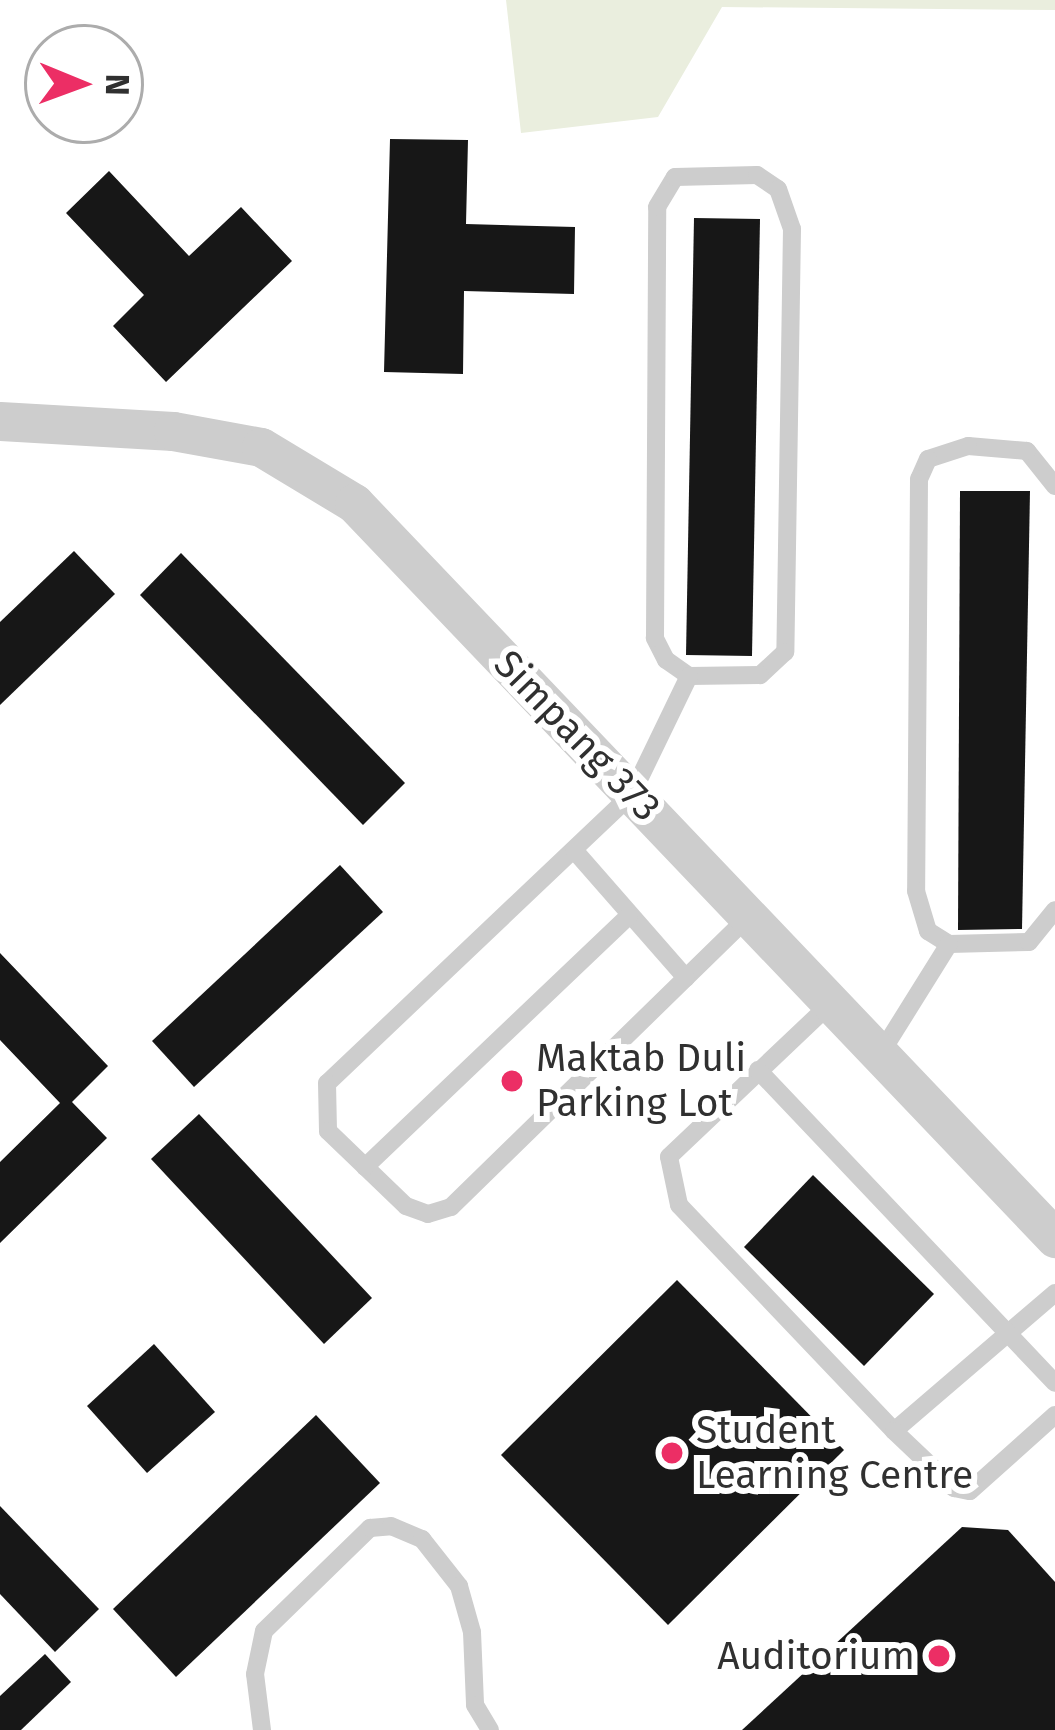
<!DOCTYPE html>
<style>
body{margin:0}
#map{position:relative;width:1055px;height:1730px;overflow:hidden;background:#fff;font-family:"Fira Sans",sans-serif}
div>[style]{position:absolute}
.green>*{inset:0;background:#eaeede}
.building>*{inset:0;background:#171717}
.service>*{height:18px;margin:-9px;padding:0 9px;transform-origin:9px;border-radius:9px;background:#cdcdcd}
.minor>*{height:39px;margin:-19.5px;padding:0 19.5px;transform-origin:19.5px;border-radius:19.5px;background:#cdcdcd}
.dots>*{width:33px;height:33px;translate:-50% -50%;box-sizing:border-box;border:6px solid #fff;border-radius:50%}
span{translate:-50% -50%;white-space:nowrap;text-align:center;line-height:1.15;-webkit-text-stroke:12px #fff;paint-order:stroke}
.street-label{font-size:39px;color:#303030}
.poi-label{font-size:39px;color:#303030}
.left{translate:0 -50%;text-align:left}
.right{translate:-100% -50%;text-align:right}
.north{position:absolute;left:24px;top:24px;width:120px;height:120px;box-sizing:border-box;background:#fff;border:3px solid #acacac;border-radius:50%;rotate:91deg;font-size:33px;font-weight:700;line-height:48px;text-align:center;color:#303030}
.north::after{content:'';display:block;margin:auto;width:42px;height:54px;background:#ec2e65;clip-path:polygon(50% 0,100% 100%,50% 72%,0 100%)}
</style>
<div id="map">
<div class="green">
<div style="clip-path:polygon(506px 0,1055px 0,1055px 10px,722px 7px,658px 117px,521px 133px)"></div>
</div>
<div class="building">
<div style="clip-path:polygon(390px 139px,468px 140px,466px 224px,575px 227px,574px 294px,464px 291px,463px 374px,384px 372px)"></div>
<div style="clip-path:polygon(109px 171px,189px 256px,241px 207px,292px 261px,166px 382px,113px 326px,144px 295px,66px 213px)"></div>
<div style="clip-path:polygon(694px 218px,760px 219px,752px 656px,686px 655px)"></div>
<div style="clip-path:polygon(960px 491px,1030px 491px,1022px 929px,958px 930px)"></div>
<div style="clip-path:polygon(74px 551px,115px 594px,0 705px,0 622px)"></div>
<div style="clip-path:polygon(181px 553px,405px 783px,363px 825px,140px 595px)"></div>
<div style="clip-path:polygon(340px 865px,383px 912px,194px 1087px,152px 1041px)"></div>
<div style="clip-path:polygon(0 953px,108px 1066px,72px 1102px,107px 1138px,0 1243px,0 1162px,60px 1103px,0 1040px)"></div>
<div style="clip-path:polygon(199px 1114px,372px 1298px,324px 1344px,151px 1159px)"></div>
<div style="clip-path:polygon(813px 1175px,934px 1294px,864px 1366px,744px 1247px)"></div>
<div style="clip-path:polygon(677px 1280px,844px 1450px,668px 1625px,501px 1455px)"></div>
<div style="clip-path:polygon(154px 1344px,215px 1412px,147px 1473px,87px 1406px)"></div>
<div style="clip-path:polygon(316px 1415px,380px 1483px,176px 1677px,113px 1609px)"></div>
<div style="clip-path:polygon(0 1506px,99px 1609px,55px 1652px,0 1594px)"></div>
<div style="clip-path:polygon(962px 1527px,1008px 1530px,1055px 1582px,1055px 1730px,742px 1730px)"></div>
<div style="clip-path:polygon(45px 1654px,71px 1682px,21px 1730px,0 1730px,0 1696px)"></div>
</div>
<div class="service">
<div style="left:1055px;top:486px;width:45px;rotate:-128.7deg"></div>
<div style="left:1027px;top:451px;width:59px;rotate:-175.2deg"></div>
<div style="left:968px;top:446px;width:42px;rotate:162deg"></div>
<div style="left:928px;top:459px;width:22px;rotate:114deg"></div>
<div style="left:919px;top:479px;width:412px;rotate:90.4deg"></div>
<div style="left:916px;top:891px;width:42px;rotate:73.3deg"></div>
<div style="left:928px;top:931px;width:25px;rotate:32deg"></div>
<div style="left:949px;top:944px;width:80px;rotate:-1.4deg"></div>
<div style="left:1029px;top:942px;width:41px;rotate:-50.9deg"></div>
<div style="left:689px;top:676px;width:28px;rotate:-145deg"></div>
<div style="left:666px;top:660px;width:25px;rotate:-117deg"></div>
<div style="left:655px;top:638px;width:431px;rotate:-89.7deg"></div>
<div style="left:657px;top:207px;width:35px;rotate:-59deg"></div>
<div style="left:675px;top:177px;width:82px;rotate:-1.4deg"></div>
<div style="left:757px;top:175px;width:25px;rotate:34deg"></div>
<div style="left:778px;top:189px;width:42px;rotate:70.7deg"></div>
<div style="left:792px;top:229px;width:423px;rotate:90.9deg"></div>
<div style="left:785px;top:652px;width:34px;rotate:137deg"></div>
<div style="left:760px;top:675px;width:71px;rotate:179.2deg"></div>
<div style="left:689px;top:676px;width:131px;rotate:115.8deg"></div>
<div style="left:632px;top:794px;width:420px;rotate:136.5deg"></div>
<div style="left:327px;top:1083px;width:48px;rotate:88.8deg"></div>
<div style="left:328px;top:1131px;width:108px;rotate:43.9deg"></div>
<div style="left:406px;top:1206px;width:23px;rotate:20deg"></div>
<div style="left:428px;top:1214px;width:24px;rotate:-17deg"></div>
<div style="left:451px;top:1207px;width:415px;rotate:-44.3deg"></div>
<div style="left:574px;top:850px;width:170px;rotate:48.8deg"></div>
<div style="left:830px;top:1004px;width:222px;rotate:136.5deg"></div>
<div style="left:669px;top:1157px;width:49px;rotate:78.2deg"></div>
<div style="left:679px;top:1205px;width:312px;rotate:46.4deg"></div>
<div style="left:894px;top:1431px;width:212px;rotate:-40.6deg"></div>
<div style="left:879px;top:1056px;width:132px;rotate:-58deg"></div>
<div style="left:758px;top:1070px;width:431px;rotate:46.5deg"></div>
<div style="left:365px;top:1167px;width:364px;rotate:-43.6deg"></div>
<div style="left:894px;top:1431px;width:83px;rotate:43.5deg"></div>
<div style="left:954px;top:1488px;width:16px;rotate:11deg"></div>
<div style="left:970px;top:1491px;width:114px;rotate:-41.8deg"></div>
<div style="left:262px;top:1730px;width:56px;rotate:-97.1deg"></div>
<div style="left:255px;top:1674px;width:44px;rotate:-78.2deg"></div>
<div style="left:264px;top:1631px;width:148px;rotate:-44.2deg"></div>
<div style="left:370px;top:1528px;width:21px;rotate:-5deg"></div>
<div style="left:391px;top:1526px;width:34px;rotate:23deg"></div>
<div style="left:422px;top:1539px;width:60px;rotate:51.8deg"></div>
<div style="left:459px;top:1586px;width:48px;rotate:74.2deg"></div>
<div style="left:472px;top:1632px;width:73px;rotate:87.6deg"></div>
<div style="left:475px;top:1705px;width:29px;rotate:59deg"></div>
</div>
<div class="minor">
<div style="left:0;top:421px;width:173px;rotate:3.3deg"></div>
<div style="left:173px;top:431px;width:89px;rotate:10.3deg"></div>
<div style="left:261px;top:447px;width:109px;rotate:31.1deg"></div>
<div style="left:354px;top:503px;width:1016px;rotate:46.36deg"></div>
</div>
<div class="dots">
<div style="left:512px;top:1081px;background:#ec2e65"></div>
<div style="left:672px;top:1453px;background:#ec2e65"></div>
<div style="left:939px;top:1656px;background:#ec2e65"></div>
</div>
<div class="street-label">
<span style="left:577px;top:736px;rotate:46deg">Simpang 373</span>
</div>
<div class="poi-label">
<span class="left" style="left:536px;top:1081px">Maktab Duli<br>Parking Lot</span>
<span class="left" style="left:696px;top:1453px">Student<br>Learning Centre</span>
<span class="right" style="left:915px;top:1656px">Auditorium</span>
</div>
<div class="north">N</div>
</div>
